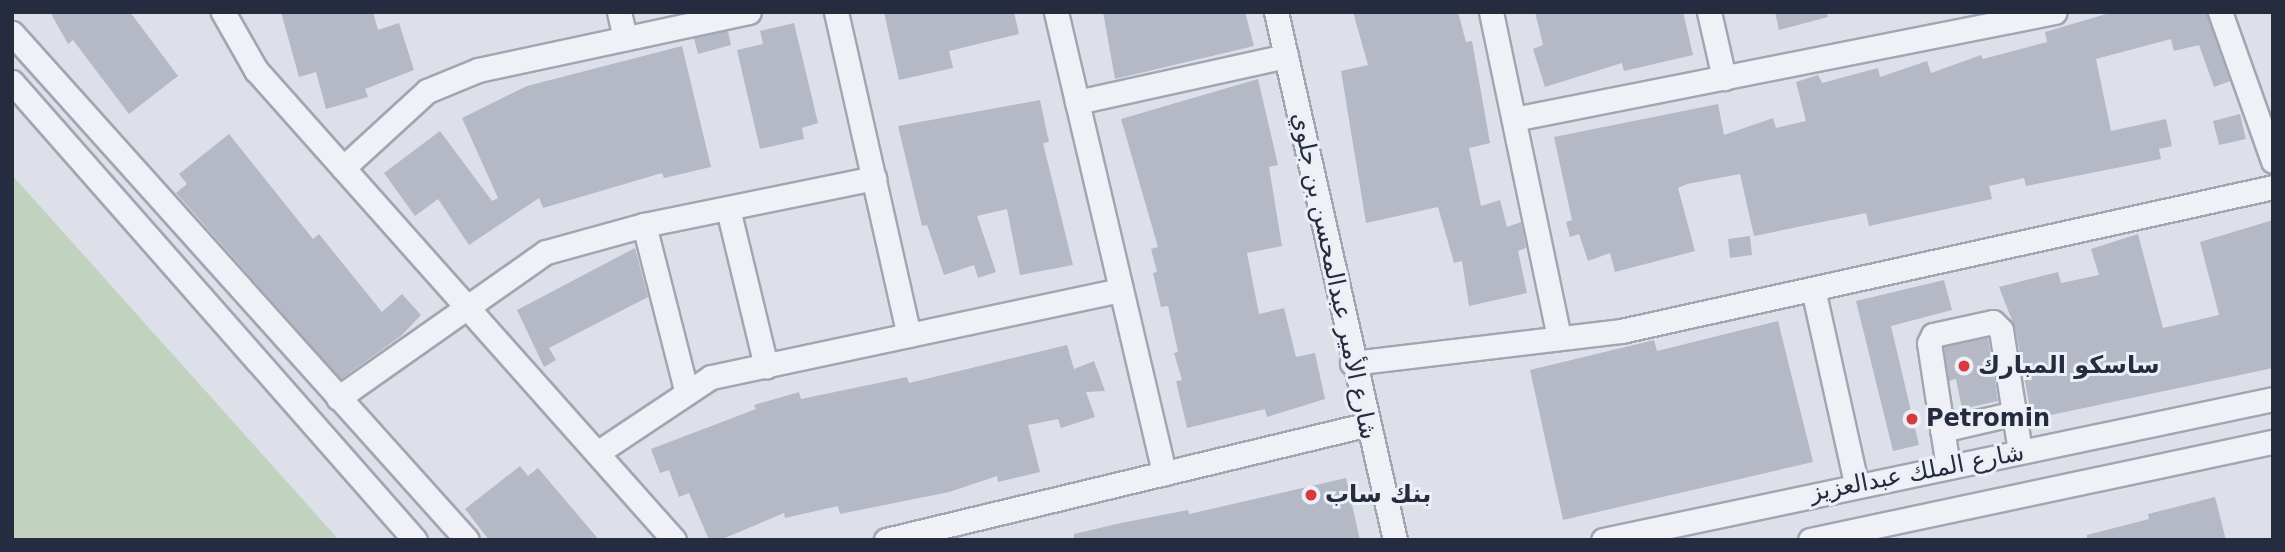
<!DOCTYPE html>
<meta charset="utf-8">
<style>
body{margin:0}
#map{position:relative;width:2285px;height:552px;overflow:hidden;background:#dde0e8;font-family:"DejaVu Sans",Cairo,sans-serif}
div>[style]{position:absolute}
.green>*{inset:0;background:#c1d2be}
.building>*{inset:0;background:#b4b9c5}
.roads{filter:drop-shadow(2px 0 #a2a6b2) drop-shadow(-2px 0 #a2a6b2) drop-shadow(0 2px #a2a6b2) drop-shadow(0 -2px #a2a6b2)}
.minor>*{height:23px;margin:-11.5px;padding:0 11.5px;transform-origin:11.5px;border-radius:11.5px;background:#f0f1f6}
.dots>*{width:19px;height:19px;translate:-50% -50%;box-sizing:border-box;border:4px solid #eceff5;border-radius:50%}
span{translate:-50% -50%;white-space:nowrap;text-align:center;line-height:1.15;-webkit-text-stroke:6px #eceff5;paint-order:stroke}
.street-label{font-size:24px;color:#262c3f}
.poi-label{font-size:24px;color:#262c3f;font-weight:700}
.left{translate:0 -50%;text-align:left}
.frame{position:absolute;inset:0;border:14px solid #262c3f;pointer-events:none}
</style>
<div id="map">
<div class="green">
<div style="clip-path:polygon(12px 175px,339px 540px,12px 540px)"></div>
</div>
<div class="building">
<div style="clip-path:polygon(50px 12px,130px 12px,178px 76px,129px 114px,73px 40px,68px 44px)"></div>
<div style="clip-path:polygon(281px 12px,373px 12px,378px 30px,399px 23px,414px 70px,365px 89px,368px 97px,326px 109px,316px 72px,299px 77px)"></div>
<div style="clip-path:polygon(884px 12px,1014px 12px,1019px 34px,949px 51px,953px 68px,899px 80px)"></div>
<div style="clip-path:polygon(1103px 12px,1245px 12px,1254px 46px,1115px 79px)"></div>
<div style="clip-path:polygon(1353px 12px,1458px 12px,1466px 42px,1472px 41px,1490px 143px,1469px 148px,1481px 206px,1500px 200px,1507px 227px,1521px 222px,1526px 248px,1518px 251px,1527px 293px,1469px 306px,1462px 261px,1454px 263px,1438px 207px,1366px 223px,1341px 71px,1368px 65px)"></div>
<div style="clip-path:polygon(1535px 12px,1683px 12px,1693px 55px,1624px 71px,1622px 63px,1545px 87px,1533px 49px,1543px 45px)"></div>
<div style="clip-path:polygon(1775px 12px,1827px 12px,1828px 17px,1779px 30px)"></div>
<div style="clip-path:polygon(2113px 12px,2206px 12px,2230px 81px,2214px 87px,2199px 45px,2174px 51px,2171px 39px,2096px 59px,2111px 131px,2166px 119px,2172px 146px,2159px 149px,2161px 159px,2026px 186px,2024px 178px,1989px 186px,1992px 199px,1869px 226px,1866px 213px,1754px 236px,1740px 174px,1687px 184px,1678px 188px,1695px 251px,1615px 272px,1610px 253px,1588px 261px,1579px 234px,1570px 237px,1566px 222px,1572px 220px,1554px 137px,1718px 104px,1724px 135px,1773px 118px,1776px 128px,1806px 121px,1796px 82px,1818px 75px,1822px 83px,1878px 68px,1880px 77px,1927px 61px,1931px 73px,1981px 55px,1983px 59px,2047px 42px,2045px 32px)"></div>
<div style="clip-path:polygon(794px 23px,818px 123px,802px 128px,804px 139px,760px 149px,737px 50px,763px 44px,760px 31px)"></div>
<div style="clip-path:polygon(728px 31px,731px 45px,698px 54px,694px 38px)"></div>
<div style="clip-path:polygon(682px 46px,711px 167px,664px 178px,662px 173px,543px 208px,539px 198px,469px 245px,438px 199px,415px 216px,384px 173px,440px 131px,492px 201px,498px 198px,462px 118px,527px 86px)"></div>
<div style="clip-path:polygon(1258px 79px,1278px 165px,1269px 167px,1282px 246px,1247px 253px,1259px 314px,1284px 308px,1296px 357px,1315px 353px,1325px 399px,1267px 417px,1265px 409px,1187px 428px,1176px 381px,1182px 380px,1174px 353px,1178px 352px,1168px 306px,1161px 307px,1153px 273px,1157px 272px,1151px 249px,1158px 247px,1121px 119px)"></div>
<div style="clip-path:polygon(1040px 100px,1049px 142px,1043px 143px,1073px 265px,1020px 275px,1007px 209px,977px 216px,996px 272px,978px 278px,974px 265px,944px 275px,927px 225px,922px 226px,898px 126px)"></div>
<div style="clip-path:polygon(2240px 114px,2246px 139px,2219px 145px,2213px 121px)"></div>
<div style="clip-path:polygon(229px 134px,313px 239px,319px 234px,382px 312px,402px 294px,421px 315px,401px 336px,341px 379px,176px 193px,187px 184px,179px 174px)"></div>
<div style="clip-path:polygon(2273px 220px,2273px 368px,2032px 419px,2015px 328px,1999px 287px,2058px 272px,2061px 283px,2099px 275px,2091px 249px,2138px 234px,2163px 328px,2219px 315px,2200px 242px)"></div>
<div style="clip-path:polygon(1750px 236px,1752px 255px,1730px 258px,1728px 239px)"></div>
<div style="clip-path:polygon(635px 248px,648px 297px,549px 348px,556px 360px,544px 367px,517px 310px)"></div>
<div style="clip-path:polygon(1944px 280px,1952px 310px,1891px 326px,1919px 445px,1893px 451px,1856px 301px)"></div>
<div style="clip-path:polygon(1778px 321px,1813px 462px,1563px 520px,1530px 370px,1654px 340px,1657px 351px)"></div>
<div style="clip-path:polygon(1988px 337px,1998px 401px,1962px 409px,1956px 379px,1949px 381px,1944px 347px)"></div>
<div style="clip-path:polygon(1067px 345px,1074px 369px,1094px 361px,1105px 391px,1086px 392px,1095px 417px,1061px 428px,1058px 419px,1028px 425px,1040px 472px,998px 482px,997px 476px,949px 492px,840px 514px,838px 506px,785px 518px,784px 513px,720px 540px,709px 540px,689px 493px,679px 497px,669px 470px,660px 473px,651px 449px,756px 409px,754px 405px,799px 392px,801px 399px,907px 377px,909px 383px)"></div>
<div style="clip-path:polygon(520px 466px,528px 476px,538px 468px,599px 540px,489px 540px,465px 509px)"></div>
<div style="clip-path:polygon(1346px 478px,1360px 540px,1074px 540px,1074px 534px,1121px 523px,1188px 510px,1189px 514px)"></div>
<div style="clip-path:polygon(2215px 497px,2226px 540px,2087px 540px,2087px 535px,2149px 519px,2148px 514px)"></div>
</div>
<div class="roads">
<div class="minor">
<div style="left:223px;top:12px;width:67px;rotate:60.4deg"></div>
<div style="left:256px;top:70px;width:629px;rotate:48.35deg"></div>
<div style="left:619px;top:12px;width:27px;rotate:77deg"></div>
<div style="left:836px;top:12px;width:331px;rotate:77.3deg"></div>
<div style="left:1056px;top:12px;width:474px;rotate:76.8deg"></div>
<div style="left:1276px;top:12px;width:541px;rotate:77.3deg"></div>
<div style="left:1491px;top:12px;width:333px;rotate:78.2deg"></div>
<div style="left:1709px;top:12px;width:68px;rotate:77.2deg"></div>
<div style="left:2220px;top:12px;width:158px;rotate:70.4deg"></div>
<div style="left:12px;top:33px;width:681px;rotate:48.09deg"></div>
<div style="left:12px;top:82px;width:610px;rotate:48.66deg"></div>
<div style="left:1077px;top:102px;width:214px;rotate:-12.4deg"></div>
<div style="left:1514px;top:119px;width:551px;rotate:-11.19deg"></div>
<div style="left:343px;top:168px;width:114px;rotate:-42.5deg"></div>
<div style="left:427px;top:91px;width:55px;rotate:-22.4deg"></div>
<div style="left:478px;top:70px;width:277px;rotate:-12.1deg"></div>
<div style="left:728px;top:209px;width:162px;rotate:76.4deg"></div>
<div style="left:644px;top:225px;width:170px;rotate:75.7deg"></div>
<div style="left:1813px;top:289px;width:199px;rotate:77.5deg"></div>
<div style="left:1352px;top:363px;width:271px;rotate:-6.8deg"></div>
<div style="left:1621px;top:331px;width:668px;rotate:-12.45deg"></div>
<div style="left:338px;top:398px;width:254px;rotate:-35.1deg"></div>
<div style="left:546px;top:252px;width:102px;rotate:-15.4deg"></div>
<div style="left:644px;top:225px;width:235px;rotate:-11.5deg"></div>
<div style="left:1942px;top:430px;width:75px;rotate:-13.1deg"></div>
<div style="left:597px;top:453px;width:137px;rotate:-33.7deg"></div>
<div style="left:711px;top:377px;width:419px;rotate:-12deg"></div>
<div style="left:1948px;top:467px;width:125px;rotate:-98.7deg"></div>
<div style="left:1929px;top:343px;width:9px;rotate:-63deg"></div>
<div style="left:1933px;top:335px;width:61px;rotate:-12.2deg"></div>
<div style="left:1993px;top:322px;width:11px;rotate:45deg"></div>
<div style="left:2001px;top:330px;width:123px;rotate:81.1deg"></div>
<div style="left:886px;top:540px;width:494px;rotate:-13.5deg"></div>
<div style="left:1603px;top:540px;width:685px;rotate:-11.88deg"></div>
<div style="left:1810px;top:540px;width:473px;rotate:-12deg"></div>
</div>
</div>
<div class="dots">
<div style="left:1964px;top:366px;background:#d53a41"></div>
<div style="left:1912px;top:419px;background:#d53a41"></div>
<div style="left:1311px;top:495px;background:#d53a41"></div>
</div>
<div class="street-label">
<span style="left:1334px;top:276px;rotate:78deg">شارع الأمير عبدالمحسن بن جلوي</span>
<span style="left:1917px;top:473px;rotate:-11deg">شارع الملك عبدالعزيز</span>
</div>
<div class="poi-label">
<span class="left" style="left:1978px;top:366px">ساسكو المبارك</span>
<span class="left" style="left:1926px;top:419px">Petromin</span>
<span class="left" style="left:1325px;top:495px">بنك ساب</span>
</div>
<div class="frame"></div>
</div>
